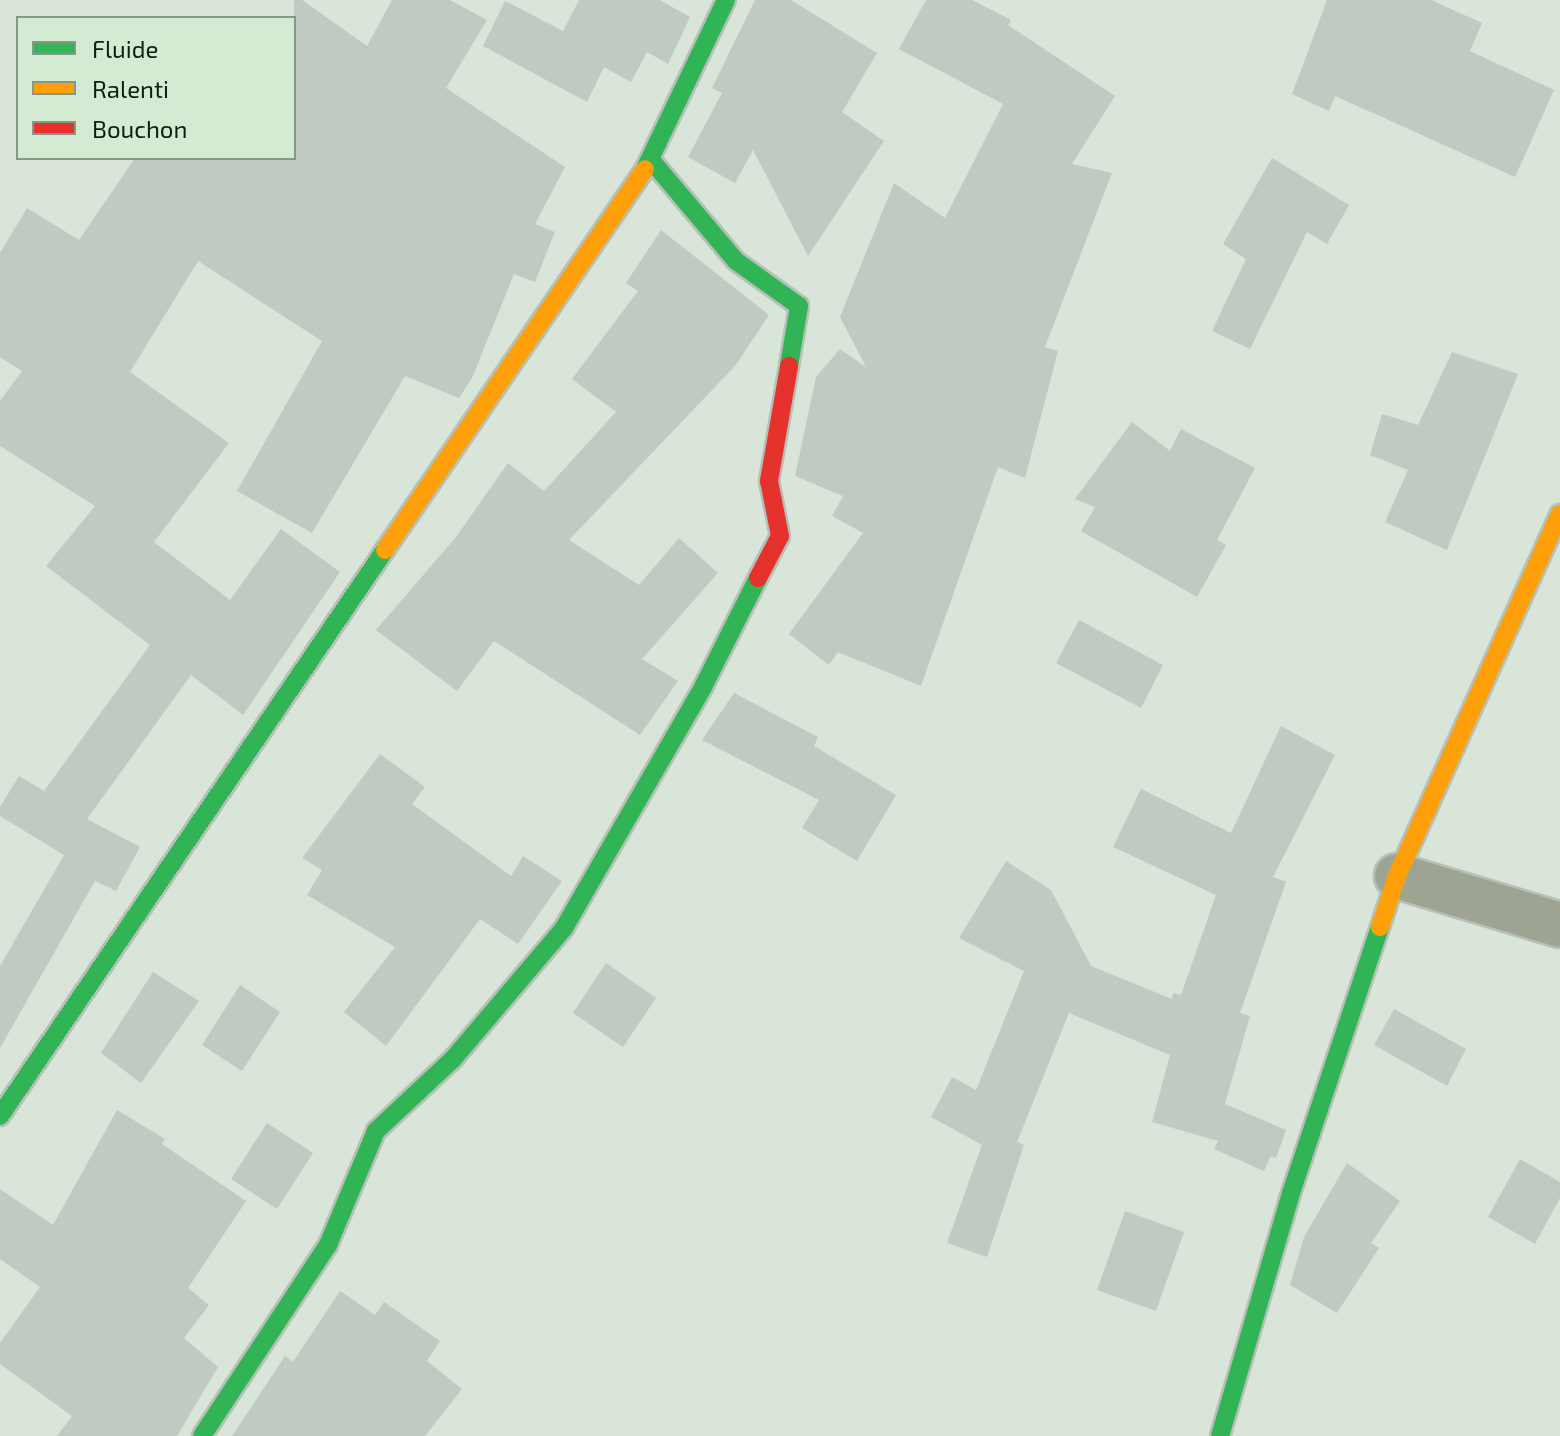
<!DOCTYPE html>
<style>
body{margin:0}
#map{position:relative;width:1560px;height:1436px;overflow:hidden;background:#d9e5d9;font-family:"Exo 2",sans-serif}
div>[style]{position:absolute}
.building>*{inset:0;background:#becac2}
.roads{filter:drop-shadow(2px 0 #b6c0b6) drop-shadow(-2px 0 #b6c0b6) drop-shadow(0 2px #b6c0b6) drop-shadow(0 -2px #b6c0b6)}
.street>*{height:44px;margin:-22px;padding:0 22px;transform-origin:22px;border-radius:22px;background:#9ea493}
.fast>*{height:18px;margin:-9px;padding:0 9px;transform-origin:9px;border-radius:9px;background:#30b455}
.slow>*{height:18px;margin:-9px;padding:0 9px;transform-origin:9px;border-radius:9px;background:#ff9f0a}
.jam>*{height:18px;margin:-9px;padding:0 9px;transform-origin:9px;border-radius:9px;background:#e5322d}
span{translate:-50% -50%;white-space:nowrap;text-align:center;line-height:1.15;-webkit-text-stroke:6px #d4ebd3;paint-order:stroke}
.legend{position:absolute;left:16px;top:16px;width:280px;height:144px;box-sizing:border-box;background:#d4ebd3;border:2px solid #879886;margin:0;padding:10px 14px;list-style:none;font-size:24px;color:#131c13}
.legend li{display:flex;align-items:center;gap:16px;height:40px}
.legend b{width:40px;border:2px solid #879886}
</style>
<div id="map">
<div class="building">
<div style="clip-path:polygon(294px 0,302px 0,367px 46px,392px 0,450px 0,487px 20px,446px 88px,565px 167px,535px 224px,555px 232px,535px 282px,514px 274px,472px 378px,459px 398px,405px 376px,312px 533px,237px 491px,322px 341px,198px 261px,130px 372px,229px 443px,154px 542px,230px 600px,281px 529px,340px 572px,243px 715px,191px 675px,87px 819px,140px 847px,116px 891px,95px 881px,0 1048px,0 966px,64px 855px,0 816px,0 807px,19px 776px,44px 791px,150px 645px,46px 566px,95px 506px,0 446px,0 401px,22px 371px,0 357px,0 253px,27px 208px,79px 240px,135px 158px,294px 158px)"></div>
<div style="clip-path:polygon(579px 0,660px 0,690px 17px,668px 64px,647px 52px,631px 82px,604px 67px,587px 102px,483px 46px,505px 1px,563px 31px)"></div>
<div style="clip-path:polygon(755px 0,791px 0,877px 53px,842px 112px,884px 141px,808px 256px,753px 150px,735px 183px,688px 157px,722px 93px,712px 88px)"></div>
<div style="clip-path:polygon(926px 0,972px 0,1011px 20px,1008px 25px,1115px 96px,1072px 164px,1112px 173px,1045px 347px,1058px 351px,1025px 478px,998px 467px,921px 686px,838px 652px,829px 665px,789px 634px,863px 533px,832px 516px,843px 496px,795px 476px,816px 377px,840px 349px,866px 367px,840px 317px,894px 183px,945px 218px,1003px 104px,899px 49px)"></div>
<div style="clip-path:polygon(1327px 0,1431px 0,1482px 23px,1470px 51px,1554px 90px,1515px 177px,1335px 96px,1329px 111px,1292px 94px)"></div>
<div style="clip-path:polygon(1272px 158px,1349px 205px,1327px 244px,1307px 232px,1250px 349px,1212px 331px,1246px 259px,1223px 244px)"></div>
<div style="clip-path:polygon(661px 230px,769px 315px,735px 366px,569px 540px,639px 585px,679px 538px,718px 573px,642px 659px,678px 681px,640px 735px,494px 641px,457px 691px,376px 630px,456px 537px,508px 463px,544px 491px,616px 412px,572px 379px,638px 291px,626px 283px)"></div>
<div style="clip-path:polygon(1452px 352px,1518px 374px,1447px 550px,1385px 522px,1408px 470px,1370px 455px,1382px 414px,1418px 425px)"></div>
<div style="clip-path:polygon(1132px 422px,1170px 451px,1181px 429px,1255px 468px,1217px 540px,1226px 545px,1197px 597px,1081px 531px,1095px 507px,1075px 499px)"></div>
<div style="clip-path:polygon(1079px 620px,1163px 665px,1141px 708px,1056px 663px)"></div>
<div style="clip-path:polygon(734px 693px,818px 737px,814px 746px,896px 795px,857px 861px,802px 828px,819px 800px,702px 740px)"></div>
<div style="clip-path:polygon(1281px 726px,1335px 755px,1273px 877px,1286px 882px,1240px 1013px,1250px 1016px,1225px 1104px,1286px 1130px,1276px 1158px,1271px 1156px,1264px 1171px,1214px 1149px,1218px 1141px,1152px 1122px,1170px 1055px,1069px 1013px,1017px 1142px,1024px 1145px,987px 1257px,947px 1243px,982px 1145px,931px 1117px,952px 1077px,976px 1090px,1024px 971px,959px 938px,1006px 861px,1051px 890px,1091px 966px,1172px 999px,1173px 993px,1181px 995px,1216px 895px,1113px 847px,1141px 789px,1231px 833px)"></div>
<div style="clip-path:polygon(380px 754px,425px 787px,412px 804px,511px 876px,523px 856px,562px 881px,518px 944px,480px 919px,386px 1046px,344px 1012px,395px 947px,307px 895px,322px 870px,302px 858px)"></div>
<div style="clip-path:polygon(606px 963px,656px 998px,623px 1047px,573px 1013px)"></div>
<div style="clip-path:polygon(153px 972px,199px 1001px,141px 1083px,101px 1053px)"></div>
<div style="clip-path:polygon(240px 985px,280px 1012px,242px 1071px,202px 1045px)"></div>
<div style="clip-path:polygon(1394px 1009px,1466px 1049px,1447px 1086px,1374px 1045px)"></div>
<div style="clip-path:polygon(117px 1110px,165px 1139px,162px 1144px,246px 1201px,188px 1288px,209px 1305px,184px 1338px,218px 1367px,177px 1436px,57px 1436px,72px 1416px,0 1364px,0 1343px,40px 1287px,0 1259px,0 1189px,53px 1225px)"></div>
<div style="clip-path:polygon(267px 1123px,313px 1153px,277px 1209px,231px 1179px)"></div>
<div style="clip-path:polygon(1520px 1159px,1560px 1182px,1560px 1198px,1535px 1244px,1488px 1217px)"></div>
<div style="clip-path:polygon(1347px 1163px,1400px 1201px,1371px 1243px,1379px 1248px,1337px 1313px,1290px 1285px,1304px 1237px)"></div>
<div style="clip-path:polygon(1125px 1211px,1184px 1232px,1156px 1311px,1097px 1290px)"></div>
<div style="clip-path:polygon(340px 1291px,375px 1315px,384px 1302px,440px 1341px,427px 1361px,462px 1389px,425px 1436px,232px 1436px,285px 1356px,293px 1362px)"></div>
</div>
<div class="roads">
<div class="street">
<div style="left:1397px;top:876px;width:170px;rotate:16.7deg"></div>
</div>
<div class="fast">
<div style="left:651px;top:160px;width:132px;rotate:49.9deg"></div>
<div style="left:736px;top:261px;width:77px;rotate:35.5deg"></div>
<div style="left:799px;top:306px;width:61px;rotate:99.5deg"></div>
<div style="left:645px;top:169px;width:187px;rotate:-64.4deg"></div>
<div style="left:0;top:1116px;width:685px;rotate:-55.78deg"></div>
<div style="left:202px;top:1436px;width:229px;rotate:-56.6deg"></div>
<div style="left:328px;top:1245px;width:124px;rotate:-67.2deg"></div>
<div style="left:376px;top:1131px;width:105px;rotate:-43.1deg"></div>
<div style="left:453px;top:1059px;width:172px;rotate:-49.7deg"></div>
<div style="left:564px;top:928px;width:278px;rotate:-60deg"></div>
<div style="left:703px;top:687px;width:122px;rotate:-63.2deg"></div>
<div style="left:1220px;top:1436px;width:253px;rotate:-73.7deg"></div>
<div style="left:1291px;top:1193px;width:280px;rotate:-71.5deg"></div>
</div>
<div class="slow">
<div style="left:385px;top:550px;width:461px;rotate:-55.7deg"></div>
<div style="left:1380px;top:927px;width:54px;rotate:-71.6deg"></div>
<div style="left:1397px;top:876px;width:397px;rotate:-65.8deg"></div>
</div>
<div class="jam">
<div style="left:758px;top:578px;width:47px;rotate:-62.4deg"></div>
<div style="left:780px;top:536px;width:56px;rotate:-101.3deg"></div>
<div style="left:769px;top:481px;width:117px;rotate:-80.1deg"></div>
</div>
</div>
<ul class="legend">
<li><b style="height:10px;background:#30b455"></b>Fluide</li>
<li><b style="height:10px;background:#ff9f0a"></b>Ralenti</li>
<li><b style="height:10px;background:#e5322d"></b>Bouchon</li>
</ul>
</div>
